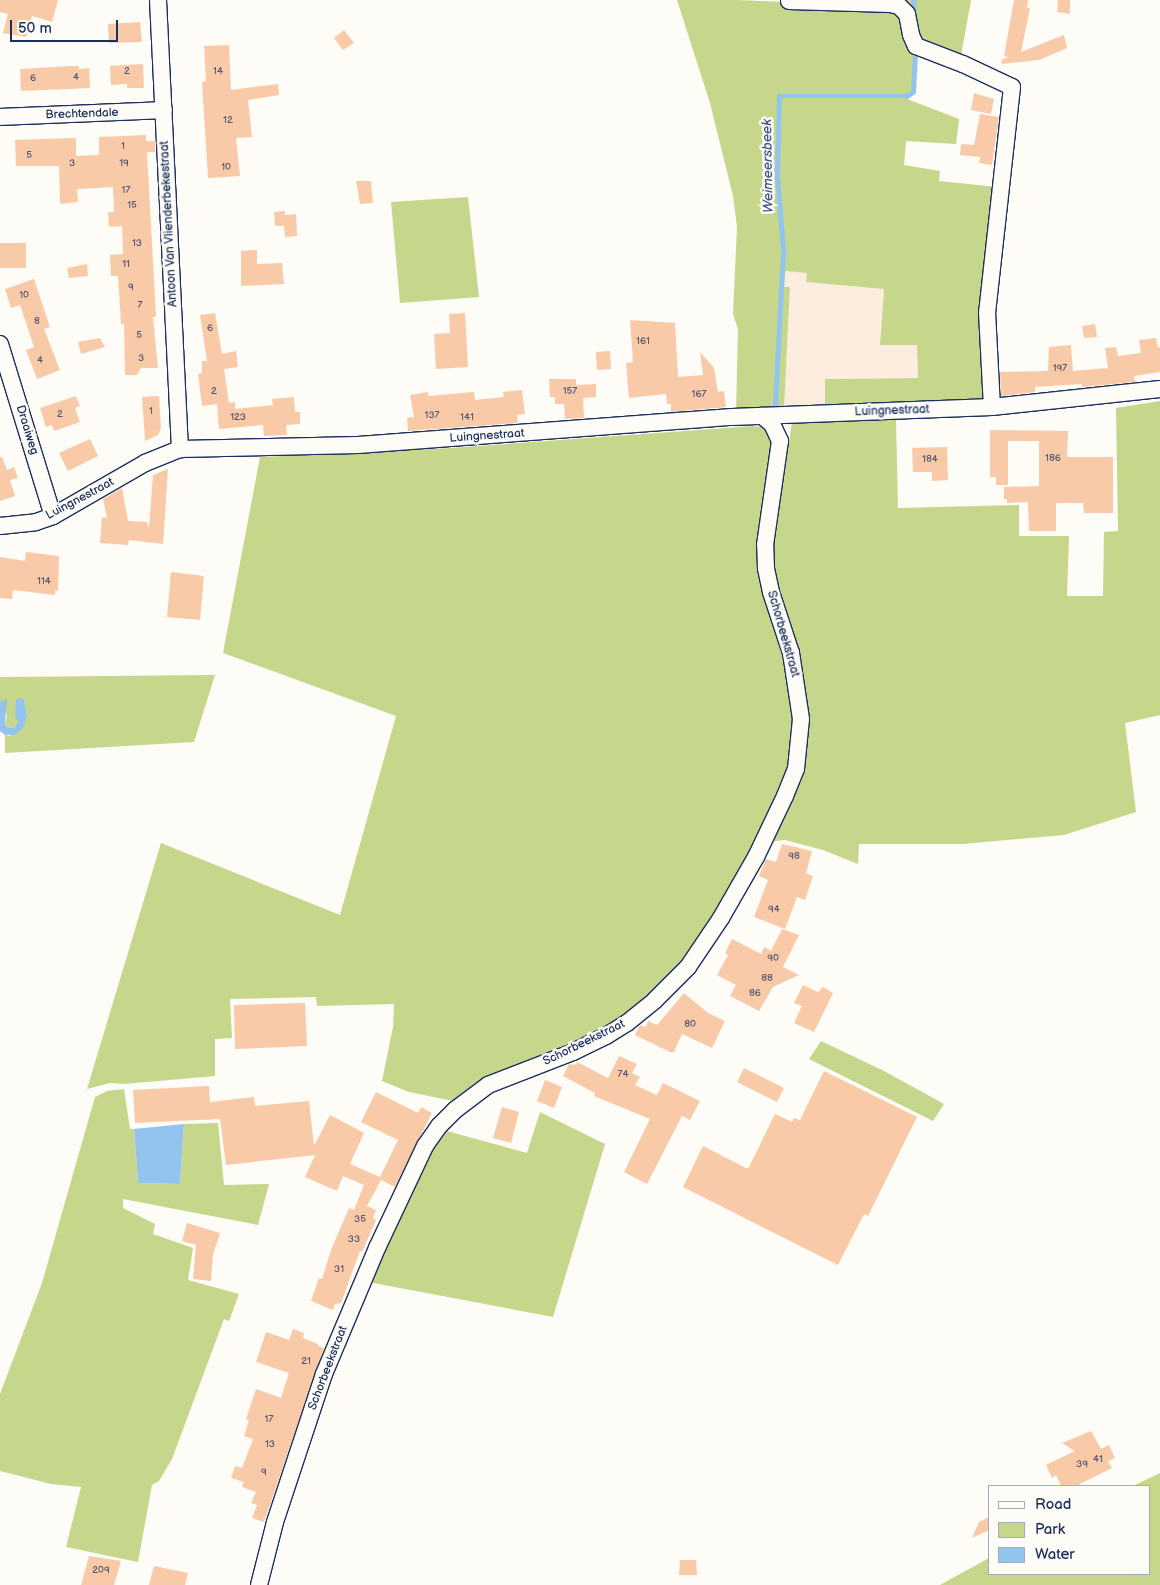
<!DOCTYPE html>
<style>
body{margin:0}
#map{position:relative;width:1160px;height:1585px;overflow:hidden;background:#fdfcf7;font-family:"Balsamiq Sans",sans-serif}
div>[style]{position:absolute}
.built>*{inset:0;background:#fceddf}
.green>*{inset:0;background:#c6d78b}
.water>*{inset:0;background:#92c4ee}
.stream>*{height:4.5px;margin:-2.25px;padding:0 2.25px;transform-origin:2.25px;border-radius:2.25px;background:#92c4ee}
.building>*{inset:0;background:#f9caa8}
.roads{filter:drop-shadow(1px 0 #1b2f5e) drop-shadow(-1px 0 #1b2f5e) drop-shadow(0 1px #1b2f5e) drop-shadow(0 -1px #1b2f5e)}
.street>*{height:16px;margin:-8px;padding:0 8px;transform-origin:8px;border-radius:8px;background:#fdfcf7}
span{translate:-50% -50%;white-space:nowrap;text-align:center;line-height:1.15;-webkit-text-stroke:5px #fdfcf7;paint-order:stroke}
.number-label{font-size:10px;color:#525670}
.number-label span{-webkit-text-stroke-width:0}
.street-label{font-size:12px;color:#1b2f5e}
.water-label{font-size:14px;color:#3f5c89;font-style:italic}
.legend{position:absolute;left:988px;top:1485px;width:162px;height:90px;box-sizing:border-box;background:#fdfcf7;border:1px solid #a3aaba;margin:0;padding:6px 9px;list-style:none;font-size:15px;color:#1b2f5e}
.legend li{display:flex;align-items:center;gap:10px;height:25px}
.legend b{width:25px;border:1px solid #a3aaba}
.scale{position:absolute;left:10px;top:20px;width:108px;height:22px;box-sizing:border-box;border:2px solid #1b2f5e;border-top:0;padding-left:6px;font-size:15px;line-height:18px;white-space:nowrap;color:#1b2f5e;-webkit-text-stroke:4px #fdfcf7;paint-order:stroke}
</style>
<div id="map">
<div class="built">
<div style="clip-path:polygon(785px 271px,807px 273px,806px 282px,884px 289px,880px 345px,917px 345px,918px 378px,825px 379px,825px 408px,784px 409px,790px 288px,784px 287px)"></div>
</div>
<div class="green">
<div style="clip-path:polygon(677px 0,739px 0,890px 7px,891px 0,971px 0,961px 56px,1007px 74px,1005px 88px,917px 56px,913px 93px,907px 99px,959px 119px,956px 144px,906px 141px,904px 165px,940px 171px,939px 181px,997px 187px,985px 392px,982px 401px,825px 408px,825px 379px,918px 378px,917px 345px,880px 345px,884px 289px,806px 282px,807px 273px,785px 271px,784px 287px,790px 287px,784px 409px,736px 412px,738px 329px,733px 314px,737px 227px,733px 196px,710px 103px)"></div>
<div style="clip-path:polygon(468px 197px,479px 297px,400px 303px,391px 202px)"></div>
<div style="clip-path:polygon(1160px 401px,1160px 715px,1125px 723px,1136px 812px,1064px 835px,963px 844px,859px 844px,858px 864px,823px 850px,785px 840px,769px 842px,803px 762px,771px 562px,792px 422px,896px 419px,898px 508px,1019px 505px,1019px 536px,1069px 536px,1067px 596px,1103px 596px,1104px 532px,1118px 531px,1116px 408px)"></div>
<div style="clip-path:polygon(753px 426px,762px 427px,775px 439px,762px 522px,789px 669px,793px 701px,793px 745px,788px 773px,731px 888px,696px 947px,671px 975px,633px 1011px,590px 1036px,488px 1078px,453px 1101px,409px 1092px,382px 1081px,393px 1027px,394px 1004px,317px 1006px,316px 997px,230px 999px,232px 1038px,215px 1039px,215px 1076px,124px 1084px,110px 1083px,87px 1089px,161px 843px,340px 915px,396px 716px,223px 653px,260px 457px,451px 448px)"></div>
<div style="clip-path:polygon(215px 675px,194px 742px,5px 753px,5px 735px,10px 736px,27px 715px,24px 700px,17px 718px,19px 723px,14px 728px,7px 727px,5px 724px,7px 715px,0 702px,0 677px)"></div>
<div style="clip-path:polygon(821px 1041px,884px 1071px,944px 1104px,933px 1121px,809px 1059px)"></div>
<div style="clip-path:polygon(124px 1089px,130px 1129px,134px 1129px,138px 1183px,180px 1184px,184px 1124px,218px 1123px,224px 1185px,269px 1184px,258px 1225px,123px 1199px,123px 1208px,155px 1224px,153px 1234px,193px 1248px,188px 1280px,239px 1294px,229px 1321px,224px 1319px,172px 1459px,159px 1481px,152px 1485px,138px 1562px,66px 1547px,81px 1487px,51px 1484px,0 1471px,0 1394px,42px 1283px,95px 1097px,107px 1091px)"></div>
<div style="clip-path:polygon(540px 1112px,605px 1144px,553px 1317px,368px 1282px,408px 1189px,443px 1130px,527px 1153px)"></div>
<div style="clip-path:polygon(1160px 1473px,1160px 1585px,940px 1585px,989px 1558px,989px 1574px,1149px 1574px,1149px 1486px,1133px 1486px)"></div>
</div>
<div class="water">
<div style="clip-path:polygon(22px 698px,24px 700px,27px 715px,23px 728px,15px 735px,5px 735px,0 731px,0 702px,7px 699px,5px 724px,7px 727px,14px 728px,18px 723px,15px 715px,16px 699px)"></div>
<div style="clip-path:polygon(184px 1124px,180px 1184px,138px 1183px,134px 1129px)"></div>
</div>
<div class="stream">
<div style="left:914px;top:0;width:15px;rotate:90deg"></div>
<div style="left:775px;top:404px;width:155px;rotate:-87deg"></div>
<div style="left:783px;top:249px;width:73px;rotate:-94.7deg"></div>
<div style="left:777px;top:176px;width:80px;rotate:-88.6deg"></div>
<div style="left:779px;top:96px;width:128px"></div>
<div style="left:907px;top:96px;width:7px;rotate:-34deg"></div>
<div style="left:913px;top:92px;width:34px;rotate:-87deg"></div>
</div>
<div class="building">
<div style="clip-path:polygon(0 0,58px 0,52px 22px,32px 16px,26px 37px,3px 33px,8px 14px,0 12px)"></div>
<div style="clip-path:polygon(1014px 0,1028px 0,1027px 8px,1030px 8px,1021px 52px,1064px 35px,1067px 48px,1039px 60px,1002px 64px,1001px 60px,1009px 57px,1004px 56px)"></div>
<div style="clip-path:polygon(1058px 0,1070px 0,1070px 14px,1057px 12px)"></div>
<div style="clip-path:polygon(140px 22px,142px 42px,109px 43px,108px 24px)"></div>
<div style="clip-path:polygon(344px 30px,354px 43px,343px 50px,334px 38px)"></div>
<div style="clip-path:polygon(229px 45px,231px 90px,278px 84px,279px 95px,248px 100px,252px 137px,236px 138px,240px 176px,208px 178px,202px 82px,206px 81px,204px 46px)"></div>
<div style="clip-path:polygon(143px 64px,144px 88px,127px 88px,127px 84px,111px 85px,110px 66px)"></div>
<div style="clip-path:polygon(72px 66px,79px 66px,79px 69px,89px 68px,90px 88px,21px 91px,20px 69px)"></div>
<div style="clip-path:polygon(974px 93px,994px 99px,991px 114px,971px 110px)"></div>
<div style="clip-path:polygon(980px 114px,999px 117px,992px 165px,979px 163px,980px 157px,960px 155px,961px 144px,974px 145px)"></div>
<div style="clip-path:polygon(146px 135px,146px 141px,155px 141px,155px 152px,147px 152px,156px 317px,153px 317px,158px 368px,141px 368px,137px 375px,125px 375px,124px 324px,121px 324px,118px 276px,111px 276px,110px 255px,123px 254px,122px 226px,109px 227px,108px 212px,114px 212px,113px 187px,77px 189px,78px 202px,60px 204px,59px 166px,16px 166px,15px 140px,76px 138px,76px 156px,99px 155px,99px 137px)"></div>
<div style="clip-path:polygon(356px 181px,371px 181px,373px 203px,360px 204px)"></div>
<div style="clip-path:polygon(285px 211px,285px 215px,296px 214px,297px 236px,285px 237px,284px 226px,275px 226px,274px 212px)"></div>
<div style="clip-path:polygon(0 243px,26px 243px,26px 268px,0 268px)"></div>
<div style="clip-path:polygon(257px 250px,257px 264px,282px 263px,284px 284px,241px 286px,241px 251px)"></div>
<div style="clip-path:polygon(87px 264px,88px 276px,69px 278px,67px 268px)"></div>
<div style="clip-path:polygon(34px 279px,50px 327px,44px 329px,60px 370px,37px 379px,26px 350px,34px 347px,20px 305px,11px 308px,5px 289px)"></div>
<div style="clip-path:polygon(215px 313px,222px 354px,236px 351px,238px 367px,224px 369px,229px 403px,235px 402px,235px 409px,273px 405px,272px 399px,294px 397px,295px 412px,300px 412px,300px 424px,286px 425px,287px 435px,264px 436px,263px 425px,219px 429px,217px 404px,202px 406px,198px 374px,202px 373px,202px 361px,207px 361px,200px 315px)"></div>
<div style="clip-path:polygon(465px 313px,468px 367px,436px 369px,434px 334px,450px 333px,449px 314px)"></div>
<div style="clip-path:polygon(630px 320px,675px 323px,678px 377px,703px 375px,700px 352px,714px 368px,718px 392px,724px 391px,726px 407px,671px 412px,671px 404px,667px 404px,666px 394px,629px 398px,626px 363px,633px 362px)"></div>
<div style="clip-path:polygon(1095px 324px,1097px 337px,1084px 338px,1082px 326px)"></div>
<div style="clip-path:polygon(100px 338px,105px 347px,81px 354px,78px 342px)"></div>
<div style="clip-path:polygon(1156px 338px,1158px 348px,1160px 347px,1160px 372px,1134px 376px,1135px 382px,1082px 387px,1081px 384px,1035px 387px,1035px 392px,1001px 396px,1000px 372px,1048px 371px,1049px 347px,1071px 345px,1073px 371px,1108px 368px,1105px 348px,1116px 347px,1118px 356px,1141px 353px,1139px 340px)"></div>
<div style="clip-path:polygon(610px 351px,611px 369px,597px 370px,596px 352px)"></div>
<div style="clip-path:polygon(549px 379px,576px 379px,576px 385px,596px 384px,596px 397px,583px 398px,584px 418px,565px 419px,564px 404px,555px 404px,555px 397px,550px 397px)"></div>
<div style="clip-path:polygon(522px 390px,525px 414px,517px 415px,518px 423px,408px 431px,407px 418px,414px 417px,410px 395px,428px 392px,428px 396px,474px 392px,475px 400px,504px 397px,503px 392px)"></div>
<div style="clip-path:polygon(76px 396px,80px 406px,75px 408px,80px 422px,54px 431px,52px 425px,46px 427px,40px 408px)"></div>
<div style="clip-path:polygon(159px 396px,161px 428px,158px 435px,145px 441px,142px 397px)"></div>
<div style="clip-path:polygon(990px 430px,1068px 431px,1067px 457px,1113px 457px,1113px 513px,1084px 513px,1083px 503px,1056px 503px,1056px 531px,1029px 531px,1028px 502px,1007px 503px,1007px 499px,1004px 499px,1004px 487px,1039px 486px,1039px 441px,1008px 441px,1008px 485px,996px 485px,996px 477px,990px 477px)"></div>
<div style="clip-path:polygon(90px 439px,98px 456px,68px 471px,59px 453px)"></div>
<div style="clip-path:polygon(947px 447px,948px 480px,932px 481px,932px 472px,913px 472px,912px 448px)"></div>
<div style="clip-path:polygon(0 457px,2px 457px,7px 470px,14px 467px,18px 478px,10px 480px,15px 496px,0 501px)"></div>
<div style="clip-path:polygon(168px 469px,163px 544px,129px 540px,128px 545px,100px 543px,102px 517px,107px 518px,103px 499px,122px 488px,128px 521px,147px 522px,149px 528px,153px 475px)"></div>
<div style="clip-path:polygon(26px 552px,59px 556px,58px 591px,55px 590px,55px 595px,13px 590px,12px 599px,0 598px,0 557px,25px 561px)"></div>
<div style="clip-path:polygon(171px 572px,204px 576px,200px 620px,167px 617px)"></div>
<div style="clip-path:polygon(782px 844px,812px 851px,806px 873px,813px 876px,805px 900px,797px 897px,785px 929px,754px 917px,768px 880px,759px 876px,766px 859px,776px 862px)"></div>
<div style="clip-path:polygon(782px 929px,799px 935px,783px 967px,799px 975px,773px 987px,759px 1011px,730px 996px,736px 985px,717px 975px,728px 955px,725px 953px,732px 939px,761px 954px,764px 947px,771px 951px)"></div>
<div style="clip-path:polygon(803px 985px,818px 992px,823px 987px,833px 993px,814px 1032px,794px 1023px,802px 1006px,794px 1003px)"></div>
<div style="clip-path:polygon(684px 993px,708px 1013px,725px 1021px,712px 1048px,682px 1034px,674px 1052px,670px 1052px,635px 1035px,640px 1025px,646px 1027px,648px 1021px,657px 1025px)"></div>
<div style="clip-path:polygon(305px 1003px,307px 1046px,235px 1049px,234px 1005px)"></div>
<div style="clip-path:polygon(619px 1056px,637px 1064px,632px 1073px,640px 1077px,635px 1085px,657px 1095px,663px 1083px,700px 1101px,690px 1120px,682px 1116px,647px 1184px,624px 1172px,650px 1119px,594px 1096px,595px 1093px,563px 1076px,569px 1064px,576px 1065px,577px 1062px,608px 1078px)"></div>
<div style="clip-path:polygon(744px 1068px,784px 1088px,777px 1102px,737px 1082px)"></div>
<div style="clip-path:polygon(824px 1071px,917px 1117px,868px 1216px,864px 1214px,838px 1265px,683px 1187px,703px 1146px,748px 1169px,775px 1114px,792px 1122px,794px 1118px,800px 1120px)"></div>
<div style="clip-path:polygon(545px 1080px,562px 1087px,554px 1108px,537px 1101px)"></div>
<div style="clip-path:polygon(209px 1086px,210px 1102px,254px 1097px,255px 1106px,309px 1101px,314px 1146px,330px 1115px,364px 1133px,350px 1164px,380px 1177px,398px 1140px,361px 1122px,376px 1092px,418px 1113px,421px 1107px,432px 1113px,395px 1187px,381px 1180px,367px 1206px,376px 1210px,373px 1218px,376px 1220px,362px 1252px,360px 1251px,341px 1303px,335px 1304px,333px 1310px,311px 1301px,319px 1278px,322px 1279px,331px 1250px,349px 1208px,354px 1210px,364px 1185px,343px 1176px,337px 1191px,305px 1177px,315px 1155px,226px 1165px,220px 1119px,135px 1123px,133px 1090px)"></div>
<div style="clip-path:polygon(502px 1107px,519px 1112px,511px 1143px,493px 1138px)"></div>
<div style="clip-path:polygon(187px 1223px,220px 1233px,213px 1255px,211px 1281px,193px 1279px,196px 1245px,182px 1241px)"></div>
<div style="clip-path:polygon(293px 1329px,304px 1333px,303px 1338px,318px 1344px,318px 1346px,324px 1348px,264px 1522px,252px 1518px,257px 1505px,251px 1503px,256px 1492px,242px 1487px,244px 1482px,231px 1478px,235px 1466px,242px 1468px,253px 1439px,244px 1436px,249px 1420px,246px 1419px,256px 1389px,281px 1398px,289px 1373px,256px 1362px,266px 1332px,289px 1340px)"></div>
<div style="clip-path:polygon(1091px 1431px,1101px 1449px,1109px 1445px,1115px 1458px,1108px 1461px,1112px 1468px,1076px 1486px,1061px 1486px,1056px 1475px,1052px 1478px,1046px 1465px,1075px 1451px,1062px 1443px)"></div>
<div style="clip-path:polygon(989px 1517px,989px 1530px,972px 1538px,979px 1522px)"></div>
<div style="clip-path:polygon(89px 1556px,121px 1561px,114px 1585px,81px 1585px)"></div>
<div style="clip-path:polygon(680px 1560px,696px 1560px,697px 1575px,679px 1575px)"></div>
<div style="clip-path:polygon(154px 1566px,188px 1573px,185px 1585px,149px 1585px)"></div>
</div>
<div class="roads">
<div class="street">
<div style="left:158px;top:0;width:450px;rotate:87.2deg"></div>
<div style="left:789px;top:1px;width:101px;rotate:1.7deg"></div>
<div style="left:890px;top:4px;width:9px;rotate:13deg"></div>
<div style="left:899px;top:6px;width:11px;rotate:45deg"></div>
<div style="left:907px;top:14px;width:21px;rotate:79deg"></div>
<div style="left:911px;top:35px;width:12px;rotate:66deg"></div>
<div style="left:916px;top:46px;width:50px;rotate:21deg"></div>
<div style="left:963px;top:64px;width:54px;rotate:25.1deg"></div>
<div style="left:1012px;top:87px;width:226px;rotate:96.3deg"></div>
<div style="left:987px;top:312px;width:95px;rotate:87deg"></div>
<div style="left:0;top:117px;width:164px;rotate:-2.4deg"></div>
<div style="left:0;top:344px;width:180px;rotate:72.9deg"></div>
<div style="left:0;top:526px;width:36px;rotate:-6deg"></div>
<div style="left:36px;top:522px;width:18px;rotate:-19deg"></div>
<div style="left:53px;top:516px;width:106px;rotate:-29.9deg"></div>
<div style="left:145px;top:463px;width:38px;rotate:-22deg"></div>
<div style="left:180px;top:449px;width:178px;rotate:-1.3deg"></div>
<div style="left:358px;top:445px;width:375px;rotate:-4.3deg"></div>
<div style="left:732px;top:417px;width:260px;rotate:-2.2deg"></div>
<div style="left:992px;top:407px;width:169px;rotate:-6.1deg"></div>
<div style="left:259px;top:1585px;width:65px;rotate:-75.7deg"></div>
<div style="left:275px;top:1522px;width:156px;rotate:-71.7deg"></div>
<div style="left:324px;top:1374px;width:137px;rotate:-67.2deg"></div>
<div style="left:377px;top:1248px;width:113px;rotate:-64.8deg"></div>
<div style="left:425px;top:1146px;width:24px;rotate:-55deg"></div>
<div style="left:439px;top:1126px;width:23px;rotate:-45deg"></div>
<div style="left:455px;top:1110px;width:41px;rotate:-37.1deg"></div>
<div style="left:488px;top:1085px;width:91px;rotate:-21.2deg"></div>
<div style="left:573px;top:1052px;width:37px;rotate:-26deg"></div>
<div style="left:606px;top:1036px;width:25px;rotate:-32deg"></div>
<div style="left:627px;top:1023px;width:36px;rotate:-39deg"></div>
<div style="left:655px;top:1000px;width:47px;rotate:-45deg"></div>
<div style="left:688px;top:967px;width:59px;rotate:-56deg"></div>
<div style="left:721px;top:918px;width:70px;rotate:-60.2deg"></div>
<div style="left:756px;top:857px;width:68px;rotate:-64.6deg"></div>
<div style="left:785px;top:796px;width:29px;rotate:-68deg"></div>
<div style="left:796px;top:769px;width:50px;rotate:-84.3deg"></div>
<div style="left:801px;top:719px;width:67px;rotate:-98.6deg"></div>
<div style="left:791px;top:653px;width:64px;rotate:-108.2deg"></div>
<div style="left:771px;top:592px;width:25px;rotate:-102deg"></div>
<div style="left:766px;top:568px;width:23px;rotate:-92deg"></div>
<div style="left:765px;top:545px;width:105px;rotate:-81.8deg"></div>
<div style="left:780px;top:441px;width:19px;rotate:-115deg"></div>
<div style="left:772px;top:424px;width:13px;rotate:-141deg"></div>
</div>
</div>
<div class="number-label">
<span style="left:127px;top:72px">2</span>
<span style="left:218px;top:72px">14</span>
<span style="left:76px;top:78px">4</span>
<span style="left:33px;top:79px">6</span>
<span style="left:228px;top:121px">12</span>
<span style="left:123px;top:147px">1</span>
<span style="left:29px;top:156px">5</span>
<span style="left:72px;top:164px">3</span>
<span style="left:124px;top:164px">19</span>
<span style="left:226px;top:168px">10</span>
<span style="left:126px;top:191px">17</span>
<span style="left:132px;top:206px">15</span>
<span style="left:137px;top:244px">13</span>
<span style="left:126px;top:265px">11</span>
<span style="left:131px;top:288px">9</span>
<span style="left:24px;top:296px">10</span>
<span style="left:140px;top:306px">7</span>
<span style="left:37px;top:322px">8</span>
<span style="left:210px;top:329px">6</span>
<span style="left:139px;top:336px">5</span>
<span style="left:643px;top:342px">161</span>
<span style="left:141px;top:359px">3</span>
<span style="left:40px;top:361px">4</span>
<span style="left:1060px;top:369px">197</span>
<span style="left:214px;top:392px">2</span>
<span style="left:570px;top:392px">157</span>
<span style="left:699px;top:395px">167</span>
<span style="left:151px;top:412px">1</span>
<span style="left:60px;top:415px">2</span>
<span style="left:432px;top:416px">137</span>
<span style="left:238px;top:418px">123</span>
<span style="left:467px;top:418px">141</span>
<span style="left:1053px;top:459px">186</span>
<span style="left:930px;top:460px">184</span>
<span style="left:44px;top:582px">114</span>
<span style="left:794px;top:857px">98</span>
<span style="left:774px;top:910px">94</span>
<span style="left:773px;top:959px">90</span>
<span style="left:767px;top:979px">88</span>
<span style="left:755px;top:994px">86</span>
<span style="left:690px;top:1025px">80</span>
<span style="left:623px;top:1075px">74</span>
<span style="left:360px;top:1220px">35</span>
<span style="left:354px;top:1240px">33</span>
<span style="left:339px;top:1270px">31</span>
<span style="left:306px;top:1362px">21</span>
<span style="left:269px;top:1420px">17</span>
<span style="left:270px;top:1445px">13</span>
<span style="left:1098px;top:1460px">41</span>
<span style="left:1082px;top:1465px">39</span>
<span style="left:264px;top:1473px">9</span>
<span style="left:101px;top:1571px">209</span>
</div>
<div class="street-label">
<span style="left:82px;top:114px;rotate:-2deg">Brechtendale</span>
<span style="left:169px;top:224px;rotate:-93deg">Antoon Van Vlienderbekestraat</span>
<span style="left:892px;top:411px;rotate:-2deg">Luingnestraat</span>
<span style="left:27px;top:430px;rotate:73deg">Draaiweg</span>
<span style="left:487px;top:436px;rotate:-4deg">Luingnestraat</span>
<span style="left:80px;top:499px;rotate:-28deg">Luingnestraat</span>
<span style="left:783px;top:634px;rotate:74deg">Schorbeekstraat</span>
<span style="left:584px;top:1043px;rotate:-26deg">Schorbeekstraat</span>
<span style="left:328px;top:1368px;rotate:-69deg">Schorbeekstraat</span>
</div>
<div class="water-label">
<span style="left:768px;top:166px;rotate:-91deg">Weimeersbeek</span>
</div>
<ul class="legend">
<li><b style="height:6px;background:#fdfcf7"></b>Road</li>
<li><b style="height:14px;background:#c6d78b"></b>Park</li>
<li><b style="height:14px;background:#92c4ee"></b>Water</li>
</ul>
<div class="scale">50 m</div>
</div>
